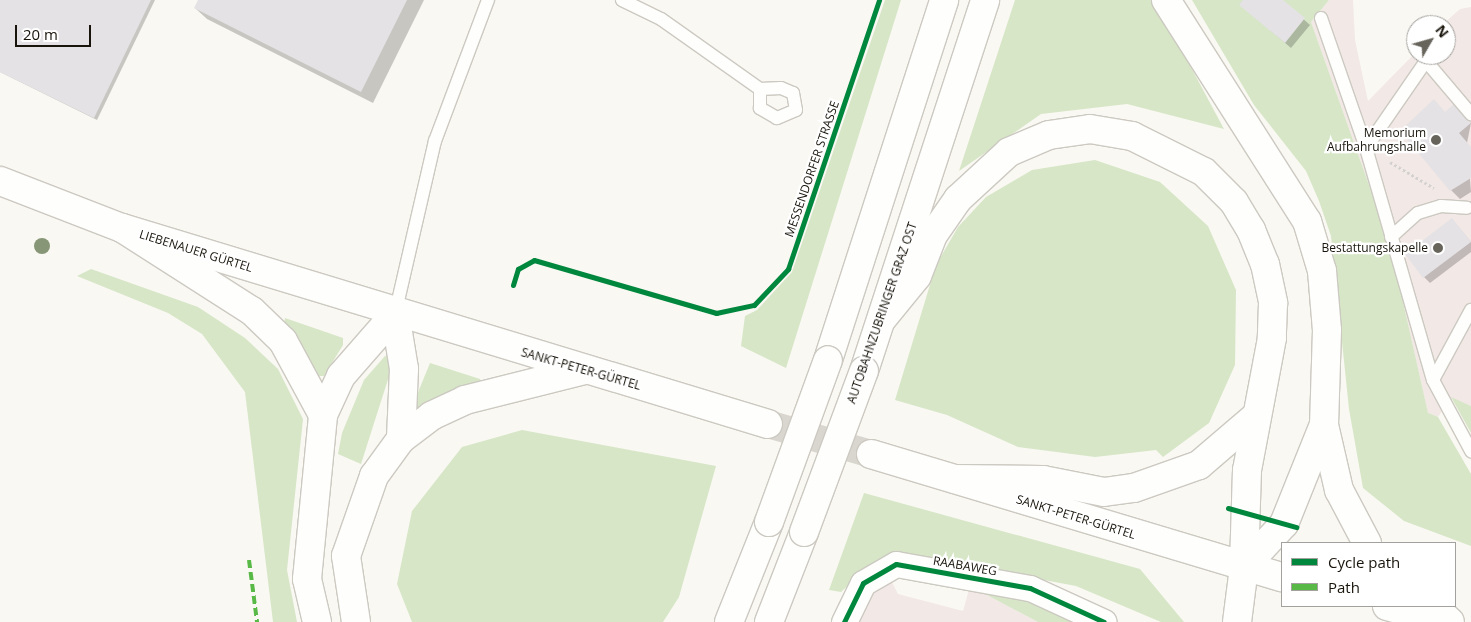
<!DOCTYPE html>
<meta charset="utf-8">
<style>
body{margin:0}
#map{position:relative;width:1471px;height:622px;overflow:hidden;background:#faf8f2;font-family:"Open Sans",sans-serif}
div>[style]{position:absolute}
.commercial>*{inset:0;background:#f2e8e5}
.green>*{inset:0;background:#d6e6c7}
.shadow>*{inset:0;background:#0003}
.building>*{inset:0;background:#e4e2e5}
.primary-tunnel>*{height:28px;margin-top:-14px;transform-origin:0;background:repeating-linear-gradient(90deg,#d8d6cf 0 28px,transparent 0 42px)}
.path>*{height:3px;margin-top:-1.5px;transform-origin:0;background:repeating-linear-gradient(90deg,#d3d2d0 0 2.5px,transparent 0 5px)}
.roads{filter:drop-shadow(1px 0 #ccc9c1) drop-shadow(-1px 0 #ccc9c1) drop-shadow(0 1px #ccc9c1) drop-shadow(0 -1px #ccc9c1)}
.lane>*{height:12px;margin:-6px;padding:0 6px;transform-origin:6px;border-radius:6px;background:#fefefd}
.street>*{height:25px;margin:-12.5px;padding:0 12.5px;transform-origin:12.5px;border-radius:12.5px;background:#fefefd}
.secondary>*{height:28px;margin:-14px;padding:0 14px;transform-origin:14px;border-radius:14px;background:#fefefd}
.primary>*{height:28px;margin:-14px;padding:0 14px;transform-origin:14px;border-radius:14px;background:#fefefd}
.highway>*{height:28px;margin:-14px;padding:0 14px;transform-origin:14px;border-radius:14px;background:#fefefd}
.bridges{filter:drop-shadow(1px 0 #ccc9c1) drop-shadow(-1px 0 #ccc9c1) drop-shadow(0 1px #ccc9c1) drop-shadow(0 -1px #ccc9c1)}
.highway-bridge>*{height:28px;margin:-14px;padding:0 14px;transform-origin:14px;border-radius:14px;background:#fefefd}
.quiet>*{height:4px;margin-top:-2px;transform-origin:0;background:repeating-linear-gradient(90deg,#58b947 0 8px,transparent 0 12px)}
.cycleway>*{height:5px;margin:-2.5px;padding:0 2.5px;transform-origin:2.5px;border-radius:2.5px;background:#00873e}
.trees>*{width:16px;height:16px;margin:-8px;border-radius:50%;background:#879676}
.dots>*{width:14px;height:14px;translate:-50% -50%;box-sizing:border-box;border:2px solid #fff;border-radius:50%}
span{translate:-50% -50%;white-space:nowrap;text-align:center;line-height:1.15;-webkit-text-stroke:4.5px #fff;paint-order:stroke}
.poi-label{font-size:12px;color:#18140b}
.right{translate:-100% -50%;text-align:right}
.street-label{font-size:12px;color:#18140b}
.legend{position:absolute;left:1281px;top:542px;width:175px;height:65px;box-sizing:border-box;background:#fff;border:1px solid #a3a19d;margin:0;padding:6px 9px;list-style:none;font-size:15px;color:#18140b}
.legend li{display:flex;align-items:center;gap:10px;height:25px}
.legend b{width:25px;border:1px solid #a3a19d}
.north{position:absolute;left:1406px;top:15px;width:50px;height:50px;box-sizing:border-box;background:#fff;border:1px solid #a3a19d;border-radius:50%;rotate:52deg;font-size:14px;font-weight:700;line-height:20px;text-align:center;color:#18140b}
.north::after{content:'';display:block;margin:auto;width:18px;height:22px;background:#67645c;clip-path:polygon(50% 0,100% 100%,50% 72%,0 100%)}
.scale{position:absolute;left:15px;top:25px;width:76px;height:22px;box-sizing:border-box;border:2px solid #18140b;border-top:0;padding-left:6px;font-size:15px;line-height:18px;white-space:nowrap;color:#18140b;-webkit-text-stroke:4px #fff;paint-order:stroke}
</style>
<div id="map">
<div class="commercial">
<div style="clip-path:polygon(1329px 0,1353px 0,1355px 40px,1368px 101px,1416px 52px,1446px 55px,1446px 25px,1442px 25px,1460px 9px,1471px 7px,1471px 406px,1451px 398px,1438px 417px,1428px 414px,1390px 244px,1311px 22px)"></div>
<div style="clip-path:polygon(889px 576px,898px 594px,963px 611px,970px 586px,1038px 622px,856px 622px,876px 585px)"></div>
</div>
<div class="green">
<div style="clip-path:polygon(885px 0,901px 0,786px 368px,741px 346px,745px 316px,757px 310px,792px 272px)"></div>
<div style="clip-path:polygon(1015px 0,1155px 0,1224px 129px,1127px 104px,1041px 114px,959px 171px)"></div>
<div style="clip-path:polygon(1192px 0,1329px 0,1311px 22px,1390px 244px,1428px 413px,1438px 417px,1471px 474px,1471px 546px,1404px 521px,1363px 488px,1349px 409px,1331px 236px,1319px 201px,1306px 171px,1254px 105px)"></div>
<div style="clip-path:polygon(1095px 160px,1160px 182px,1208px 226px,1236px 290px,1235px 365px,1209px 423px,1163px 457px,1156px 450px,1095px 457px,1018px 447px,947px 415px,895px 400px,936px 265px,958px 227px,986px 197px,1032px 170px)"></div>
<div style="clip-path:polygon(91px 269px,198px 307px,245px 338px,278px 369px,303px 419px,287px 570px,297px 622px,273px 622px,245px 392px,202px 334px,168px 313px,77px 276px)"></div>
<div style="clip-path:polygon(285px 318px,343px 338px,343px 345px,324px 376px,318px 376px,284px 325px)"></div>
<div style="clip-path:polygon(385px 356px,390px 358px,391px 370px,361px 464px,338px 454px,342px 433px,364px 380px)"></div>
<div style="clip-path:polygon(430px 363px,480px 379px,482px 384px,418px 413px,412px 407px)"></div>
<div style="clip-path:polygon(1451px 397px,1471px 406px,1471px 433px)"></div>
<div style="clip-path:polygon(522px 430px,716px 466px,679px 597px,663px 622px,412px 622px,397px 584px,412px 511px,462px 447px)"></div>
<div style="clip-path:polygon(864px 493px,1140px 569px,1184px 622px,1161px 622px,1076px 586px,899px 553px,869px 566px,841px 592px,829px 590px)"></div>
<div style="clip-path:polygon(970px 586px,1039px 592px,1087px 622px,1038px 622px)"></div>
</div>
<div class="shadow">
<div style="clip-path:polygon(0 0,155px 0,97px 120px,0 72px)"></div>
<div style="clip-path:polygon(199px 0,424px 0,373px 103px,207px 19px,195px 8px)"></div>
<div style="clip-path:polygon(1245px 0,1282px 0,1310px 25px,1291px 48px,1241px 5px)"></div>
<div style="clip-path:polygon(1446px 113px,1464px 114px,1471px 123px,1467px 143px,1471px 192px,1460px 199px,1451px 190px)"></div>
<div style="clip-path:polygon(1452px 219px,1471px 242px,1471px 252px,1430px 283px,1424px 277px)"></div>
</div>
<div class="building">
<div style="clip-path:polygon(0 0,151px 0,94px 118px,0 72px)"></div>
<div style="clip-path:polygon(198px 0,407px 0,361px 92px,194px 8px)"></div>
<div style="clip-path:polygon(1243px 0,1283px 0,1305px 18px,1285px 43px,1239px 5px)"></div>
<div style="clip-path:polygon(1434px 99px,1445px 112px,1455px 103px,1471px 123px,1459px 133px,1471px 147px,1471px 178px,1450px 191px,1400px 131px)"></div>
<div style="clip-path:polygon(1452px 218px,1471px 242px,1423px 278px,1405px 254px)"></div>
</div>
<div class="primary-tunnel">
<div style="left:768px;top:424px;width:107px;rotate:16.2deg"></div>
</div>
<div class="path">
<div style="left:1390px;top:162px;width:51px;rotate:30.6deg"></div>
</div>
<div class="roads">
<div class="lane">
<div style="left:622px;top:0;width:43px;rotate:26deg"></div>
<div style="left:661px;top:19px;width:121px;rotate:35.3deg"></div>
<div style="left:1321px;top:18px;width:138px;rotate:70.9deg"></div>
<div style="left:1366px;top:148px;width:241px;rotate:73.9deg"></div>
<div style="left:1433px;top:380px;width:81px;rotate:61.8deg"></div>
<div style="left:781px;top:88px;width:13px;rotate:23deg"></div>
<div style="left:793px;top:93px;width:17px;rotate:80deg"></div>
<div style="left:796px;top:110px;width:21px;rotate:157deg"></div>
<div style="left:777px;top:118px;width:20px;rotate:-150deg"></div>
<div style="left:760px;top:108px;width:19px;rotate:-90deg"></div>
<div style="left:760px;top:89px;width:21px;rotate:-3deg"></div>
<div style="left:1366px;top:148px;width:106px;rotate:-55.4deg"></div>
<div style="left:1426px;top:61px;width:70px;rotate:49.7deg"></div>
<div style="left:1391px;top:237px;width:36px;rotate:-42deg"></div>
<div style="left:1418px;top:213px;width:24px;rotate:-17deg"></div>
<div style="left:1441px;top:206px;width:26px;rotate:4deg"></div>
<div style="left:395px;top:314px;width:178px;rotate:-77deg"></div>
<div style="left:435px;top:141px;width:151px;rotate:-69.4deg"></div>
<div style="left:1433px;top:380px;width:80px;rotate:-61.5deg"></div>
</div>
<div class="street">
<div style="left:844px;top:622px;width:43px;rotate:-64deg"></div>
<div style="left:863px;top:583px;width:38px;rotate:-30deg"></div>
<div style="left:896px;top:564px;width:136px;rotate:10.2deg"></div>
<div style="left:1030px;top:588px;width:81px;rotate:24.7deg"></div>
</div>
<div class="secondary">
<div style="left:1237px;top:622px;width:55px;rotate:-82.7deg"></div>
</div>
<div class="primary">
<div style="left:0;top:181px;width:131px;rotate:21.1deg"></div>
<div style="left:122px;top:228px;width:675px;rotate:16.88deg"></div>
<div style="left:871px;top:454px;width:429px;rotate:16.7deg"></div>
<div style="left:1387px;top:606px;width:60px;rotate:15.4deg"></div>
</div>
<div class="highway">
<div style="left:1166px;top:0;width:262px;rotate:57.5deg"></div>
<div style="left:1307px;top:221px;width:52px;rotate:73.3deg"></div>
<div style="left:1322px;top:271px;width:59px;rotate:85.2deg"></div>
<div style="left:1327px;top:330px;width:95px;rotate:91.8deg"></div>
<div style="left:1324px;top:425px;width:67px;rotate:77deg"></div>
<div style="left:1339px;top:490px;width:60px;rotate:62.2deg"></div>
<div style="left:122px;top:228px;width:154px;rotate:32.6deg"></div>
<div style="left:252px;top:311px;width:43px;rotate:44.1deg"></div>
<div style="left:283px;top:341px;width:84px;rotate:61.6deg"></div>
<div style="left:395px;top:314px;width:56px;rotate:80.7deg"></div>
<div style="left:404px;top:369px;width:70px;rotate:92.5deg"></div>
<div style="left:882px;top:319px;width:55px;rotate:-50.9deg"></div>
<div style="left:917px;top:276px;width:44px;rotate:-68.7deg"></div>
<div style="left:933px;top:235px;width:44px;rotate:-55.2deg"></div>
<div style="left:958px;top:199px;width:69px;rotate:-42.7deg"></div>
<div style="left:1009px;top:152px;width:43px;rotate:-23deg"></div>
<div style="left:1049px;top:135px;width:41px;rotate:-8.3deg"></div>
<div style="left:1090px;top:129px;width:43px;rotate:9.5deg"></div>
<div style="left:1132px;top:136px;width:80px;rotate:26.6deg"></div>
<div style="left:1204px;top:172px;width:42px;rotate:45deg"></div>
<div style="left:1234px;top:202px;width:33px;rotate:59deg"></div>
<div style="left:1251px;top:230px;width:37px;rotate:68deg"></div>
<div style="left:1265px;top:264px;width:40px;rotate:78deg"></div>
<div style="left:1273px;top:303px;width:35px;rotate:92deg"></div>
<div style="left:1272px;top:338px;width:134px;rotate:100.7deg"></div>
<div style="left:1247px;top:470px;width:97px;rotate:91.8deg"></div>
<div style="left:828px;top:360px;width:378px;rotate:-72.1deg"></div>
<div style="left:864px;top:371px;width:390px;rotate:-71.9deg"></div>
<div style="left:955px;top:479px;width:88px;rotate:0.7deg"></div>
<div style="left:1043px;top:480px;width:62px;rotate:11.1deg"></div>
<div style="left:1104px;top:492px;width:30px;rotate:-8deg"></div>
<div style="left:1134px;top:488px;width:69px;rotate:-19.5deg"></div>
<div style="left:1199px;top:465px;width:74px;rotate:-40.6deg"></div>
<div style="left:1244px;top:567px;width:59px;rotate:-47.1deg"></div>
<div style="left:1284px;top:524px;width:105px;rotate:-68.1deg"></div>
<div style="left:1433px;top:606px;width:23px;rotate:43deg"></div>
<div style="left:317px;top:622px;width:44px;rotate:-103.1deg"></div>
<div style="left:307px;top:579px;width:165px;rotate:-84.4deg"></div>
<div style="left:323px;top:415px;width:43px;rotate:-65.2deg"></div>
<div style="left:341px;top:376px;width:82px;rotate:-48.9deg"></div>
<div style="left:356px;top:622px;width:67px;rotate:-98.6deg"></div>
<div style="left:346px;top:556px;width:85px;rotate:-70.7deg"></div>
<div style="left:374px;top:476px;width:46px;rotate:-53.9deg"></div>
<div style="left:401px;top:439px;width:38px;rotate:-37deg"></div>
<div style="left:431px;top:416px;width:38px;rotate:-25deg"></div>
<div style="left:465px;top:400px;width:123px;rotate:-14.1deg"></div>
<div style="left:729px;top:622px;width:108px;rotate:-68.2deg"></div>
<div style="left:769px;top:622px;width:97px;rotate:-68.7deg"></div>
</div>
</div>
<div class="bridges">
<div class="highway-bridge">
<div style="left:769px;top:522px;width:172px;rotate:-70deg"></div>
<div style="left:804px;top:532px;width:172px;rotate:-69.6deg"></div>
</div>
</div>
<div class="quiet">
<div style="left:249px;top:560px;width:63px;rotate:82.6deg"></div>
</div>
<div class="cycleway">
<div style="left:513px;top:285px;width:17px;rotate:-73deg"></div>
<div style="left:518px;top:269px;width:18px;rotate:-29deg"></div>
<div style="left:534px;top:260px;width:190px;rotate:16.2deg"></div>
<div style="left:716px;top:313px;width:39px;rotate:-12deg"></div>
<div style="left:754px;top:305px;width:50px;rotate:-46.6deg"></div>
<div style="left:788px;top:269px;width:284px;rotate:-71.3deg"></div>
<div style="left:1228px;top:508px;width:71px;rotate:15.6deg"></div>
<div style="left:844px;top:622px;width:43px;rotate:-64deg"></div>
<div style="left:863px;top:583px;width:38px;rotate:-30deg"></div>
<div style="left:896px;top:564px;width:136px;rotate:10.2deg"></div>
<div style="left:1030px;top:588px;width:81px;rotate:24.7deg"></div>
</div>
<div class="trees">
<div style="left:42px;top:246px"></div>
</div>
<div class="dots">
<div style="left:1436px;top:140px;background:#67645c"></div>
<div style="left:1438px;top:248px;background:#67645c"></div>
</div>
<div class="poi-label">
<span class="right" style="left:1426px;top:140px">Memorium<br>Aufbahrungshalle</span>
<span class="right" style="left:1428px;top:248px">Bestattungskapelle</span>
</div>
<div class="street-label">
<span style="left:812px;top:169px;rotate:-71deg">MESSENDORFER STRASSE</span>
<span style="left:196px;top:251px;rotate:17deg">LIEBENAUER GÜRTEL</span>
<span style="left:882px;top:313px;rotate:-71deg">AUTOBAHNZUBRINGER GRAZ OST</span>
<span style="left:581px;top:369px;rotate:16deg">SANKT-PETER-GÜRTEL</span>
<span style="left:1076px;top:517px;rotate:17deg">SANKT-PETER-GÜRTEL</span>
<span style="left:965px;top:566px;rotate:10deg">RAABAWEG</span>
</div>
<ul class="legend">
<li><b style="height:6px;background:#00873e"></b>Cycle path</li>
<li><b style="height:6px;background:#58b947"></b>Path</li>
</ul>
<div class="north">N</div>
<div class="scale">20 m</div>
</div>
